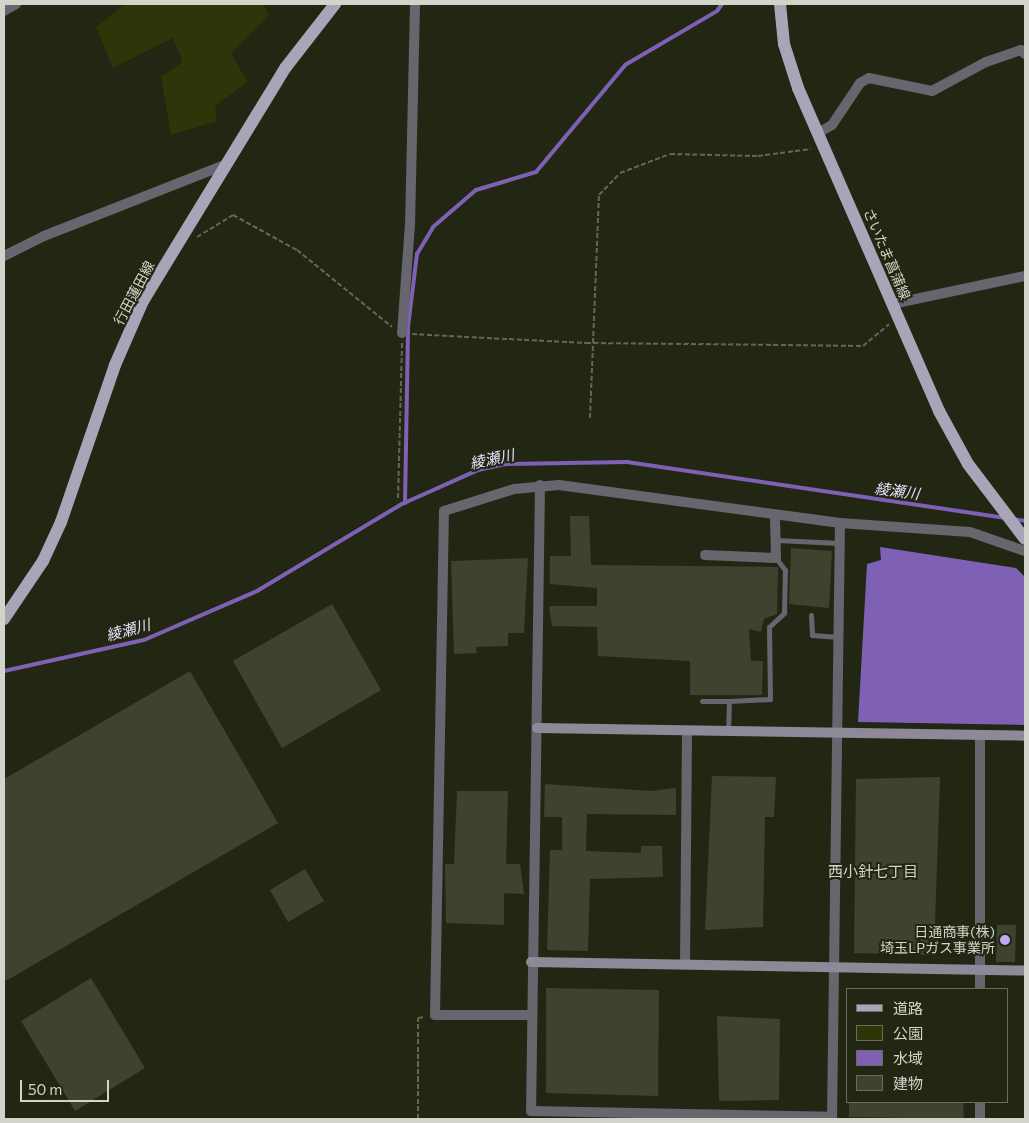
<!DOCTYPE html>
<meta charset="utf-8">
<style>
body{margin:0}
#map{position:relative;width:1029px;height:1123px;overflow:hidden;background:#222714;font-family:Commissioner,"Noto Sans JP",sans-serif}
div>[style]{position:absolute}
.green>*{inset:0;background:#2c3608}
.water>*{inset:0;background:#7e61b4}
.stream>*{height:4px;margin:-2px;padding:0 2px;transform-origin:2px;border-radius:2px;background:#7e61b4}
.building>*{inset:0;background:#3d432f}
.path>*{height:2px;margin-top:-1px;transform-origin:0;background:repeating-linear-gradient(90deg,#636757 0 5px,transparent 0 7.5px)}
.lane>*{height:5px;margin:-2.5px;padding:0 2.5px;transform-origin:2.5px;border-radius:2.5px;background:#67656e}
.street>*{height:10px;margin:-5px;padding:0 5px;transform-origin:5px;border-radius:5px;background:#67656e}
.secondary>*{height:10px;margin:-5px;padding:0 5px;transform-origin:5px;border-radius:5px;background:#8d8998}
.primary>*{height:12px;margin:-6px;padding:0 6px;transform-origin:6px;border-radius:6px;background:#aaa4b9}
.dots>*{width:14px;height:14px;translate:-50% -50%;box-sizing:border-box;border:2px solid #222714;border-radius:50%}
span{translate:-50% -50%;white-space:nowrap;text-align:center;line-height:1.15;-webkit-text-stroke:4px #222714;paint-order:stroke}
.street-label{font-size:14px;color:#d1d5c9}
.poi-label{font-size:14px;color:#d1d5c9}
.right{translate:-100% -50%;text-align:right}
.water-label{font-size:15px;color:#e5dff6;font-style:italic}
.neighbourhood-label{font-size:15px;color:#d1d5c9}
.frame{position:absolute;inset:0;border:5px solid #d1d5c9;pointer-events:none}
.legend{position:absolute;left:846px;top:988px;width:162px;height:115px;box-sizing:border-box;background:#222714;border:1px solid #686d5c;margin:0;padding:6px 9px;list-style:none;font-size:15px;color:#d1d5c9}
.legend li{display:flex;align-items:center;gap:10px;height:25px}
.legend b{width:25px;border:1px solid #686d5c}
.scale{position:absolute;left:20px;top:1080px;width:89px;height:22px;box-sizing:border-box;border:2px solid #d1d5c9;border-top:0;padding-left:6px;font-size:15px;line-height:18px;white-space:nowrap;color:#d1d5c9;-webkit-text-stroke:4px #222714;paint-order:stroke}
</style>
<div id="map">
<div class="green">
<div style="clip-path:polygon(125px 4px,263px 4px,269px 15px,231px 53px,247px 82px,215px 106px,217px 121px,171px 135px,161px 77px,183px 62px,173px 38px,113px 68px,96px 27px)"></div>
</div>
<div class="water">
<div style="clip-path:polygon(880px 547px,1016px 568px,1025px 577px,1025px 725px,858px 722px,867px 564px,881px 560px)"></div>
</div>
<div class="stream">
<div style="left:405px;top:503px;width:176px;rotate:-89deg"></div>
<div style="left:408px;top:327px;width:74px;rotate:-83deg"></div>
<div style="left:417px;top:254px;width:31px;rotate:-59deg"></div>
<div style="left:433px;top:227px;width:57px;rotate:-40.7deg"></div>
<div style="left:476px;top:190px;width:63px;rotate:-16.7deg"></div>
<div style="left:536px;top:172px;width:139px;rotate:-50.2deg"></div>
<div style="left:625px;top:65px;width:107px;rotate:-30.4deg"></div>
<div style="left:717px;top:11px;width:9px;rotate:-54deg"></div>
<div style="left:1013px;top:519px;width:12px;rotate:9deg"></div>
<div style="left:4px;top:671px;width:143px;rotate:-12.5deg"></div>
<div style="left:144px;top:640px;width:123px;rotate:-23.4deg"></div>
<div style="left:257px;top:591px;width:169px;rotate:-31deg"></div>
<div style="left:402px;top:504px;width:83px;rotate:-24.1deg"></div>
<div style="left:478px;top:470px;width:30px;rotate:-12deg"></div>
<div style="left:507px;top:464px;width:120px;rotate:-1deg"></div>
<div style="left:627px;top:462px;width:381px;rotate:8.4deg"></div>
</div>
<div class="building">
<div style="clip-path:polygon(570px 516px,589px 516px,591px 565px,778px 567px,777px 614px,764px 619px,761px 632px,749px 629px,751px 661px,763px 661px,762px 695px,690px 695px,690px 661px,598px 656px,597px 627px,552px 626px,549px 606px,597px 606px,597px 588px,550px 584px,550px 556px,571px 556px)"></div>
<div style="clip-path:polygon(791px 548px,832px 551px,829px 608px,789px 604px)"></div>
<div style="clip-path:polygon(528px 558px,524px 633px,508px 633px,508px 646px,476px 647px,477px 653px,454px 654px,451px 561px)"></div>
<div style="clip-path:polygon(332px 604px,381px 690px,282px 748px,233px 661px)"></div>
<div style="clip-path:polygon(190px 671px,278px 823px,4px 982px,4px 779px)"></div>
<div style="clip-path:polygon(712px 776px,776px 777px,774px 817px,765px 817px,763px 927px,705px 930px)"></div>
<div style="clip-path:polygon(940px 777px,934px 955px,854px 953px,856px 779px)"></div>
<div style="clip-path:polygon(545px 784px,651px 791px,676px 788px,676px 815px,587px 814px,586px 851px,641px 853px,641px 846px,662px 846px,663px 877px,590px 879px,588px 951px,547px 950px,550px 850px,562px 850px,562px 817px,544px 817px)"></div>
<div style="clip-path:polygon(457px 791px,508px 791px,506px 864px,520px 864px,524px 894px,504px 893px,504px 925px,446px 923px,445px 864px,454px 864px)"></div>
<div style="clip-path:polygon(305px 869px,324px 901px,288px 922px,270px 890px)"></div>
<div style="clip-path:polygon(997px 925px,1016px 925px,1015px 962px,996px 962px)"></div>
<div style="clip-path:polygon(91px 978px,145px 1068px,75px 1111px,21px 1021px)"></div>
<div style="clip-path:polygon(546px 988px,659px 990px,658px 1096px,546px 1093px)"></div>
<div style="clip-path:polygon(717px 1016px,780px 1019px,779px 1100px,719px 1101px)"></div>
<div style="clip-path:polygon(849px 1102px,963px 1102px,964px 1119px,849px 1117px)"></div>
</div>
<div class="path">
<div style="left:197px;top:237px;width:42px;rotate:-31.4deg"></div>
<div style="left:233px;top:215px;width:73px;rotate:28.7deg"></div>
<div style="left:297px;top:250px;width:122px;rotate:39deg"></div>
<div style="left:412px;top:334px;width:174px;rotate:3deg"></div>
<div style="left:586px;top:343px;width:277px;rotate:0.6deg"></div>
<div style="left:863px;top:346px;width:34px;rotate:-40deg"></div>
<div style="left:590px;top:418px;width:223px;rotate:-87.7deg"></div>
<div style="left:599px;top:195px;width:30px;rotate:-46deg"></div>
<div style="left:620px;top:173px;width:53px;rotate:-20.8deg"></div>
<div style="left:670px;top:154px;width:88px;rotate:1.3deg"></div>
<div style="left:758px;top:156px;width:53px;rotate:-7.5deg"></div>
<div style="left:398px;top:498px;width:155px;rotate:-88.5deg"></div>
<div style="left:418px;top:1119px;width:101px;rotate:-90deg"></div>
<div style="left:418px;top:1018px;width:7px;rotate:-8deg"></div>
</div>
<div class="lane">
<div style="left:776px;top:540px;width:64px;rotate:2.7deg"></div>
<div style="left:811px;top:615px;width:20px;rotate:87deg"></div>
<div style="left:812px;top:635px;width:27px;rotate:4deg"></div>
<div style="left:702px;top:701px;width:27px"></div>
<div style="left:728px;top:731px;width:30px;rotate:-88deg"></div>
<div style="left:729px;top:701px;width:41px;rotate:-2.8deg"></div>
<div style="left:770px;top:699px;width:72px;rotate:-90.8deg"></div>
<div style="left:769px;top:627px;width:21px;rotate:-43deg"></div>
<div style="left:784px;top:613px;width:43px;rotate:-88.7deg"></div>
<div style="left:785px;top:570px;width:15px;rotate:-127deg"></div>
</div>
<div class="street">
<div style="left:4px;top:11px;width:14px;rotate:-30deg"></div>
<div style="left:818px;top:133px;width:16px;rotate:-30deg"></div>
<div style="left:832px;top:125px;width:50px;rotate:-56.3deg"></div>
<div style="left:860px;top:83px;width:10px;rotate:-29deg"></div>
<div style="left:869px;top:78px;width:64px;rotate:11.7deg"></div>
<div style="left:932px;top:91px;width:61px;rotate:-28.2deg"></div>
<div style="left:986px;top:62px;width:37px;rotate:-19deg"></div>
<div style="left:1021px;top:50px;width:6px;rotate:45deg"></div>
<div style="left:4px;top:256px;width:45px;rotate:-26.6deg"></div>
<div style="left:44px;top:236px;width:197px;rotate:-21.5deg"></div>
<div style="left:892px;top:304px;width:136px;rotate:-11.9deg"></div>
<div style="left:402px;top:333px;width:108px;rotate:-85.8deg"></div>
<div style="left:410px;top:225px;width:221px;rotate:-88.7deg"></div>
<div style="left:540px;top:485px;width:626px;rotate:90.82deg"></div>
<div style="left:531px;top:1111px;width:301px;rotate:1.1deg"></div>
<div style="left:840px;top:523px;width:130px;rotate:4deg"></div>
<div style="left:970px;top:532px;width:58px;rotate:19.1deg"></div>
<div style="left:705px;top:555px;width:71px;rotate:2.4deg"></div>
<div style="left:776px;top:558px;width:42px;rotate:-91.4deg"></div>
<div style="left:980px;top:735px;width:254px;rotate:90deg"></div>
<div style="left:685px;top:963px;width:232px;rotate:-89.5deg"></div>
<div style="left:530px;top:1015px;width:95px;rotate:180deg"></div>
<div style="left:435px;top:1015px;width:504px;rotate:-88.98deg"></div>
<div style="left:444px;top:511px;width:73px;rotate:-17.4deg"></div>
<div style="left:514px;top:489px;width:45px;rotate:-5.1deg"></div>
<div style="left:559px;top:485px;width:284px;rotate:7.7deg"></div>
<div style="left:840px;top:523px;width:596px;rotate:90.77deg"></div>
<div style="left:980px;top:1102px;width:17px;rotate:90deg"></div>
</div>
<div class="secondary">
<div style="left:537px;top:728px;width:488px;rotate:0.9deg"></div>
<div style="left:531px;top:962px;width:494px;rotate:1deg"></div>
</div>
<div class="primary">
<div style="left:780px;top:4px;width:40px;rotate:84.3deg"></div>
<div style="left:784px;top:44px;width:46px;rotate:72.3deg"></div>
<div style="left:798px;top:88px;width:352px;rotate:66.4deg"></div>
<div style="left:939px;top:411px;width:60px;rotate:61.3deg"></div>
<div style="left:968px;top:464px;width:94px;rotate:52.8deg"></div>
<div style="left:4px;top:619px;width:70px;rotate:-56.1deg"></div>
<div style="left:43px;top:561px;width:43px;rotate:-65.2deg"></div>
<div style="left:61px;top:522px;width:166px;rotate:-71deg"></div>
<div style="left:115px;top:365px;width:70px;rotate:-66.4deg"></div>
<div style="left:143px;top:301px;width:274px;rotate:-58.6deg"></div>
<div style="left:286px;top:67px;width:80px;rotate:-52.1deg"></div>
</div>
<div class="dots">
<div style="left:1005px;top:940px;background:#c0a8f4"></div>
</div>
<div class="street-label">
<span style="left:887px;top:254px;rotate:67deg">さいたま菖蒲線</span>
<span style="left:134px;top:293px;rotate:-62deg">行田蓮田線</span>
</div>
<div class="poi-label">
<span class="right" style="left:995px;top:940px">日通商事(株)<br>埼玉LPガス事業所</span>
</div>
<div class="water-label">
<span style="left:492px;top:459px;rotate:-12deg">綾瀬川</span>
<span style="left:897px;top:491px;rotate:8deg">綾瀬川</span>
<span style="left:128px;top:630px;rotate:-15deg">綾瀬川</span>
</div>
<div class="neighbourhood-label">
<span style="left:873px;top:872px">西小針七丁目</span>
</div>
<div class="frame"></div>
<ul class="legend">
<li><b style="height:6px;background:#aaa4b9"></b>道路</li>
<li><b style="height:14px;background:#2c3608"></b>公園</li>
<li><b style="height:14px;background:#7e61b4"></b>水域</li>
<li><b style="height:14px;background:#3d432f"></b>建物</li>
</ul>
<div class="scale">50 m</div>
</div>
